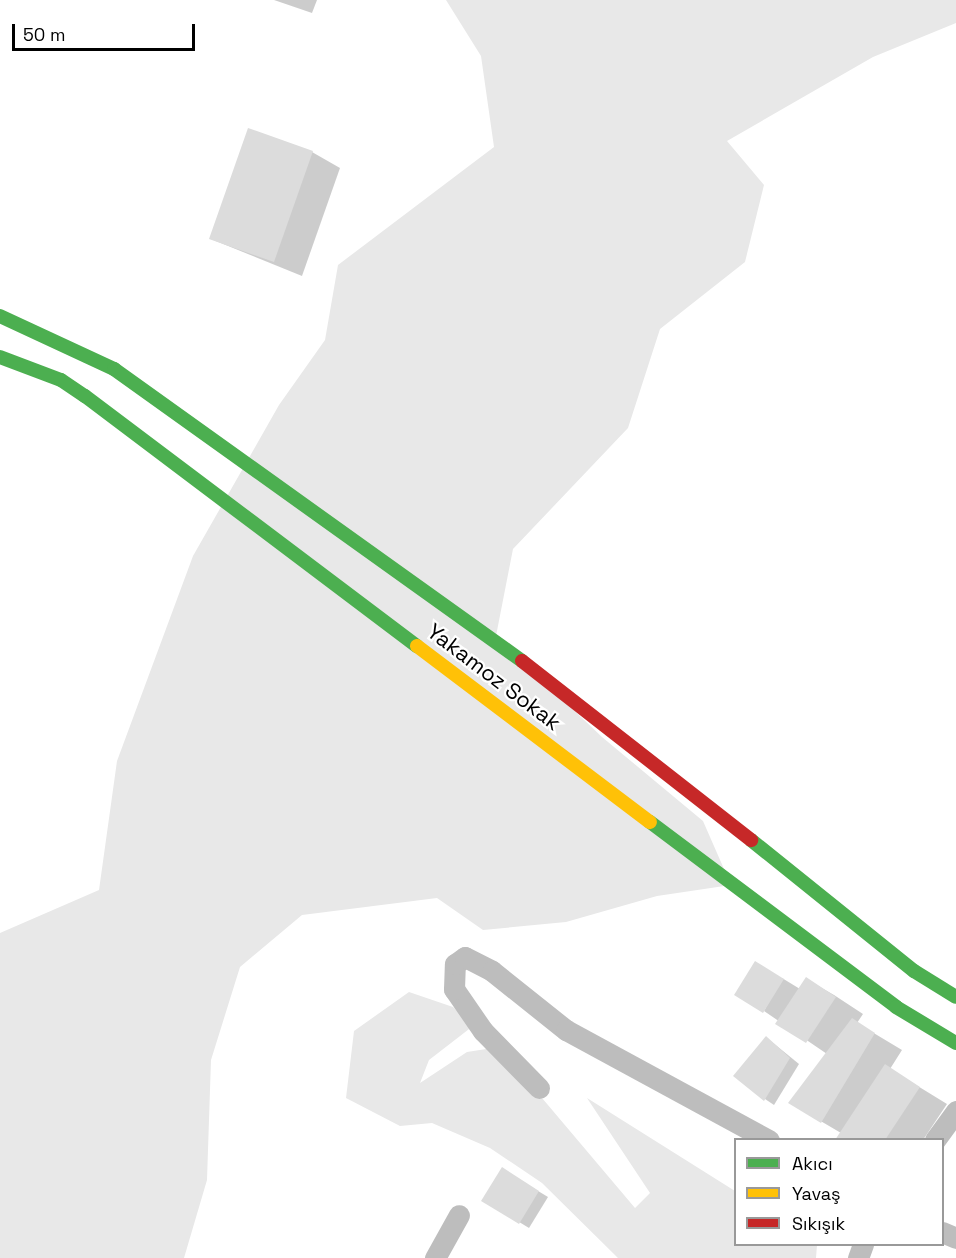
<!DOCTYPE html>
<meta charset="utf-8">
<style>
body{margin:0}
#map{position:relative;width:956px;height:1258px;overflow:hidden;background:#fff;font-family:"Space Grotesk",sans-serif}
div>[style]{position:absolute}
.green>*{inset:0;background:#e8e8e8}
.shadow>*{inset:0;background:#0003}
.building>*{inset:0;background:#dcdcdc}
.street>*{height:21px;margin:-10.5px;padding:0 10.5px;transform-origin:10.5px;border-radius:10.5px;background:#bdbdbd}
.fast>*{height:14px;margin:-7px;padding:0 7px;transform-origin:7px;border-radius:7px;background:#4caf50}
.slow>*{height:14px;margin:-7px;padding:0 7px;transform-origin:7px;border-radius:7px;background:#ffc107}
.jam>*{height:14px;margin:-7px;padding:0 7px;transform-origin:7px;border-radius:7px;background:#c62828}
span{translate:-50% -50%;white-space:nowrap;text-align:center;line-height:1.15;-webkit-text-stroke:4.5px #fff;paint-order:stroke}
.street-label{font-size:22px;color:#000}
.legend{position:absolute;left:734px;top:1138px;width:210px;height:108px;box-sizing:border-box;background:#fff;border:2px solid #999;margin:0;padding:8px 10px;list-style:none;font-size:18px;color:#000}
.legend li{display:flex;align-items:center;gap:12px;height:30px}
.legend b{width:30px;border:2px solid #999}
.scale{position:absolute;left:12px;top:24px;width:183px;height:27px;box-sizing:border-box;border:3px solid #000;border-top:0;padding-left:8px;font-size:18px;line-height:21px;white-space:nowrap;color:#000;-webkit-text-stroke:4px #fff;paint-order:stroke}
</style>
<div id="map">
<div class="green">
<div style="clip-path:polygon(446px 0,956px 0,956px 23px,873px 57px,727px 141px,764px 185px,745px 262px,660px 329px,628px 428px,513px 549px,496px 636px,602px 737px,703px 821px,731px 885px,657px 896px,566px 922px,483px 930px,437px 898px,302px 915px,240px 967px,211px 1060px,207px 1180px,184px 1258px,0 1258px,0 933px,99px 890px,117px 761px,193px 556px,279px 405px,325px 340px,338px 265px,494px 147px,481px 56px)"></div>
<div style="clip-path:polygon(409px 992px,453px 1007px,473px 1026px,429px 1060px,420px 1083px,467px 1052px,499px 1047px,635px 1208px,650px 1193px,587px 1098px,735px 1191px,736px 1244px,817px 1245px,816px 1258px,618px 1258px,542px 1183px,490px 1148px,432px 1123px,400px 1126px,346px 1098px,354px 1031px)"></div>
</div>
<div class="shadow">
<div style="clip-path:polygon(274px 0,317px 0,312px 13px)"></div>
<div style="clip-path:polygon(312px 152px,340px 168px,302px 276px,211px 239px)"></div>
<div style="clip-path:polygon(782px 978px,800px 989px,806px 979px,834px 995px,863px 1014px,857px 1023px,902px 1050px,890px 1069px,947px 1104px,923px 1140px,837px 1140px,841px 1133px,790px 1103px,827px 1054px,764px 1011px)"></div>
<div style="clip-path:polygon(767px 1038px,799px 1064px,774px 1105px,765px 1099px)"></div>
<div style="clip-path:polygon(502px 1169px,548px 1197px,529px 1228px,483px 1200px)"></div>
</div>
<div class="building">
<div style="clip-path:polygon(248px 128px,313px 151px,274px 262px,209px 239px)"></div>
<div style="clip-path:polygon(755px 961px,784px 979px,763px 1013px,734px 995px)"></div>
<div style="clip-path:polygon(806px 977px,836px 997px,806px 1043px,775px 1024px)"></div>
<div style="clip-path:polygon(852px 1018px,875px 1033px,821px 1123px,788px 1103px)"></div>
<div style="clip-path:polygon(766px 1036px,790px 1058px,764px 1101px,733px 1076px)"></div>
<div style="clip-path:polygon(885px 1064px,920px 1087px,885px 1140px,835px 1140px)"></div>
<div style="clip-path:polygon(502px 1167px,539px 1191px,519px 1224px,481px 1201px)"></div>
</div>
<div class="street">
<div style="left:539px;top:1088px;width:80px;rotate:-134.5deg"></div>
<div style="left:483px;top:1031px;width:51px;rotate:-124.6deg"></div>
<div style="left:454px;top:989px;width:25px;rotate:-88deg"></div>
<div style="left:455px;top:964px;width:12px;rotate:-35deg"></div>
<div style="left:465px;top:957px;width:30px;rotate:27deg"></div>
<div style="left:492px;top:971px;width:95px;rotate:38.6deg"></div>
<div style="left:566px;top:1030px;width:231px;rotate:28.5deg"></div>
<div style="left:935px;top:1140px;width:36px;rotate:-54deg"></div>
<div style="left:942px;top:1232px;width:15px;rotate:23deg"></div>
<div style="left:435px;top:1258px;width:49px;rotate:-60.8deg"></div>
<div style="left:858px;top:1258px;width:15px;rotate:-70deg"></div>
</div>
<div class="fast">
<div style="left:0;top:316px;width:126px;rotate:24.9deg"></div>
<div style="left:114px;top:369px;width:502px;rotate:35.59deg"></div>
<div style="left:0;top:357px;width:65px;rotate:20.7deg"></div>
<div style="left:61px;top:380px;width:29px;rotate:34deg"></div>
<div style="left:85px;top:396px;width:416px;rotate:37deg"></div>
<div style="left:650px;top:822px;width:308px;rotate:36.9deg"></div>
<div style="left:896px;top:1007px;width:70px;rotate:31deg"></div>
<div style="left:751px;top:840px;width:209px;rotate:38.8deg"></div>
<div style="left:914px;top:971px;width:49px;rotate:31.8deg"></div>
</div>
<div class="slow">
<div style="left:417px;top:646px;width:292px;rotate:37.1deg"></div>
</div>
<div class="jam">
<div style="left:522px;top:661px;width:291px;rotate:38deg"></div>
</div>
<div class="street-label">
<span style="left:494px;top:677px;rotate:37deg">Yakamoz Sokak</span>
</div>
<ul class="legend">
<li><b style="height:8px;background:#4caf50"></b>Akıcı</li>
<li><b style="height:8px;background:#ffc107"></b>Yavaş</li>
<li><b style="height:8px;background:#c62828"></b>Sıkışık</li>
</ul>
<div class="scale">50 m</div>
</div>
